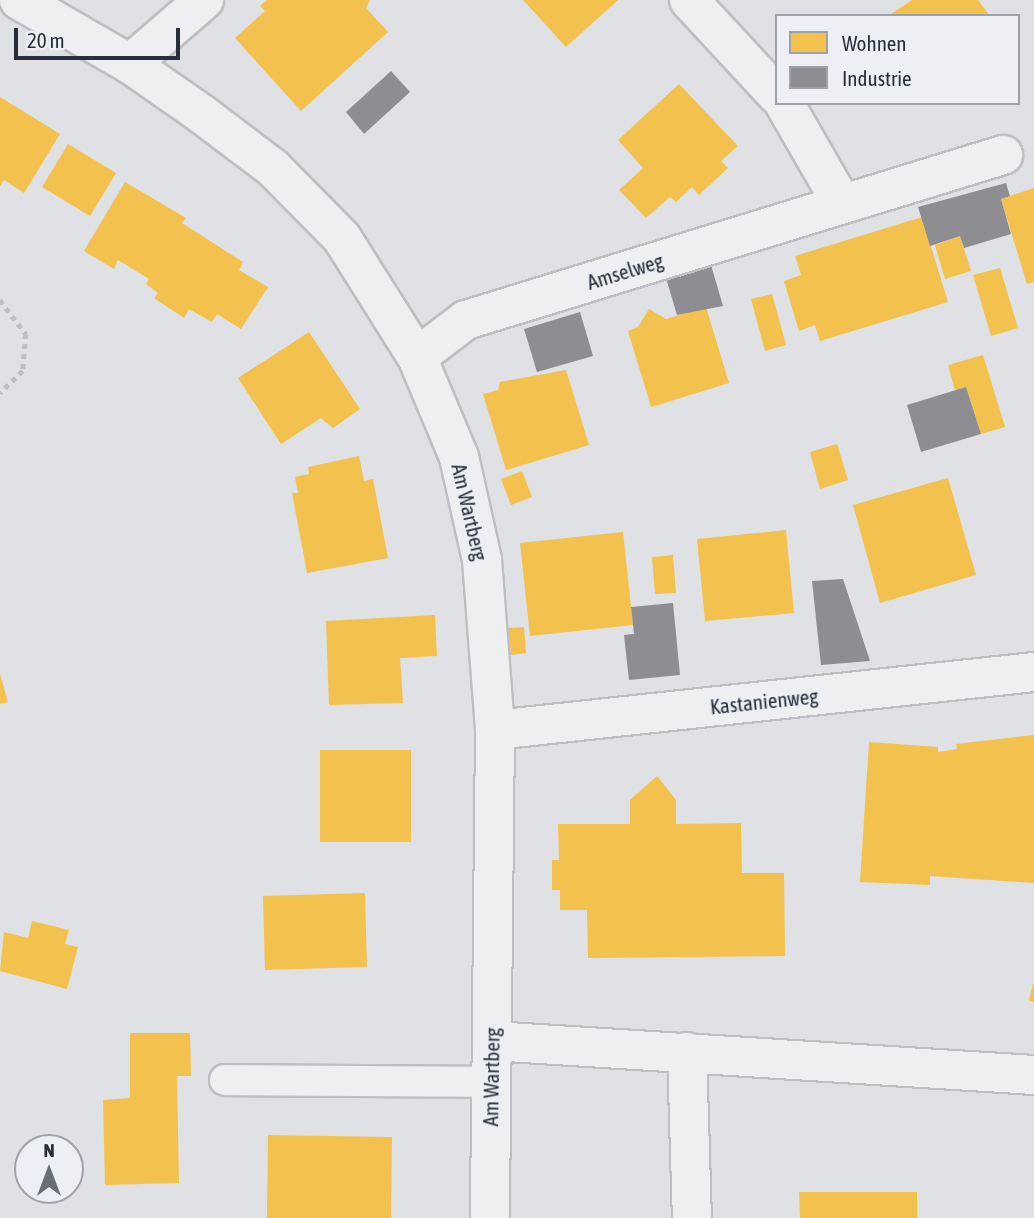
<!DOCTYPE html>
<style>
body{margin:0}
#map{position:relative;width:1034px;height:1218px;overflow:hidden;background:#e0e1e4;font-family:"Asap Condensed",sans-serif}
div>[style]{position:absolute}
.homes>*{inset:0;background:#f2c14e}
.industry>*{inset:0;background:#8d8d92}
.path>*{height:4.5px;margin-top:-2.25px;transform-origin:0;background:repeating-linear-gradient(90deg,#bebfc4 0 5px,transparent 0 10px)}
.roads{filter:drop-shadow(2px 0 #bebfc2) drop-shadow(-2px 0 #bebfc2) drop-shadow(0 2px #bebfc2) drop-shadow(0 -2px #bebfc2)}
.service>*{height:30px;margin:-15px;padding:0 15px;transform-origin:15px;border-radius:15px;background:#efeff1}
.minor>*{height:38px;margin:-19px;padding:0 19px;transform-origin:19px;border-radius:19px;background:#efeff1}
span{translate:-50% -50%;white-space:nowrap;text-align:center;line-height:1.15;-webkit-text-stroke:7px #edeff4;paint-order:stroke}
.street-label{font-size:21px;color:#292e3b}
.legend{position:absolute;left:775px;top:14px;width:245px;height:91px;box-sizing:border-box;background:#edeff4;border:2px solid #9fa2aa;margin:0;padding:9px 12px;list-style:none;font-size:21px;color:#292e3b}
.legend li{display:flex;align-items:center;gap:14px;height:35px}
.legend b{width:35px;border:2px solid #9fa2aa}
.north{position:absolute;left:14px;top:1134px;width:70px;height:70px;box-sizing:border-box;background:#edeff4;border:2px solid #9fa2aa;border-radius:50%;rotate:0deg;font-size:19px;font-weight:700;line-height:28px;text-align:center;color:#292e3b}
.north::after{content:'';display:block;margin:auto;width:24px;height:32px;background:#696d76;clip-path:polygon(50% 0,100% 100%,50% 72%,0 100%)}
.scale{position:absolute;left:14px;top:28px;width:166px;height:32px;box-sizing:border-box;border:4px solid #292e3b;border-top:0;padding-left:9px;font-size:21px;line-height:24px;white-space:nowrap;color:#292e3b;-webkit-text-stroke:5px #edeff4;paint-order:stroke}
</style>
<div id="map">
<div class="homes">
<div style="clip-path:polygon(267px 0,370px 0,366px 8px,388px 32px,301px 111px,235px 38px,265px 11px,260px 6px)"></div>
<div style="clip-path:polygon(523px 0,618px 0,566px 47px)"></div>
<div style="clip-path:polygon(912px 0,978px 0,990px 16px,888px 16px)"></div>
<div style="clip-path:polygon(679px 84px,738px 146px,721px 161px,728px 168px,699px 195px,692px 187px,676px 202px,670px 197px,646px 218px,619px 190px,643px 168px,618px 140px)"></div>
<div style="clip-path:polygon(0 97px,60px 134px,24px 193px,4px 180px,0 186px)"></div>
<div style="clip-path:polygon(68px 144px,116px 173px,90px 216px,42px 187px)"></div>
<div style="clip-path:polygon(125px 182px,186px 218px,182px 223px,243px 262px,239px 270px,268px 287px,241px 329px,217px 314px,212px 322px,189px 309px,184px 318px,154px 298px,158px 293px,146px 284px,149px 279px,118px 260px,114px 269px,84px 251px)"></div>
<div style="clip-path:polygon(1034px 188px,1034px 282px,1027px 284px,1001px 199px)"></div>
<div style="clip-path:polygon(922px 217px,948px 302px,820px 341px,815px 325px,799px 331px,784px 281px,801px 275px,795px 256px)"></div>
<div style="clip-path:polygon(960px 236px,971px 271px,945px 279px,935px 245px)"></div>
<div style="clip-path:polygon(1000px 268px,1018px 328px,991px 336px,973px 275px)"></div>
<div style="clip-path:polygon(772px 294px,786px 345px,765px 351px,751px 299px)"></div>
<div style="clip-path:polygon(706px 307px,729px 383px,651px 407px,628px 331px,638px 327px,649px 309px,666px 319px)"></div>
<div style="clip-path:polygon(309px 332px,360px 409px,333px 428px,321px 418px,281px 444px,238px 378px)"></div>
<div style="clip-path:polygon(983px 355px,1005px 427px,981px 434px,966px 387px,955px 391px,948px 365px)"></div>
<div style="clip-path:polygon(566px 370px,589px 445px,506px 470px,483px 394px,498px 390px,500px 382px)"></div>
<div style="clip-path:polygon(837px 444px,848px 480px,820px 489px,810px 452px)"></div>
<div style="clip-path:polygon(359px 456px,364px 481px,373px 479px,388px 558px,307px 573px,292px 493px,298px 493px,295px 477px,309px 474px,308px 467px)"></div>
<div style="clip-path:polygon(522px 471px,532px 497px,511px 505px,501px 479px)"></div>
<div style="clip-path:polygon(948px 478px,976px 575px,880px 603px,853px 505px)"></div>
<div style="clip-path:polygon(786px 530px,794px 613px,705px 621px,697px 539px)"></div>
<div style="clip-path:polygon(623px 532px,633px 625px,530px 636px,520px 543px)"></div>
<div style="clip-path:polygon(673px 555px,676px 593px,655px 594px,652px 557px)"></div>
<div style="clip-path:polygon(435px 615px,437px 656px,400px 658px,403px 703px,329px 705px,326px 621px)"></div>
<div style="clip-path:polygon(524px 627px,526px 653px,511px 655px,508px 628px)"></div>
<div style="clip-path:polygon(0 674px,8px 702px,0 704px)"></div>
<div style="clip-path:polygon(1034px 735px,1034px 883px,930px 876px,930px 885px,860px 882px,869px 742px,938px 747px,938px 752px,957px 749px,956px 744px)"></div>
<div style="clip-path:polygon(320px 750px,411px 750px,411px 842px,320px 842px)"></div>
<div style="clip-path:polygon(657px 776px,676px 800px,676px 824px,741px 823px,742px 873px,784px 873px,785px 956px,588px 958px,587px 910px,560px 910px,560px 890px,552px 890px,552px 860px,559px 860px,558px 824px,630px 824px,630px 800px)"></div>
<div style="clip-path:polygon(365px 893px,367px 967px,265px 970px,263px 896px)"></div>
<div style="clip-path:polygon(32px 921px,69px 930px,65px 944px,78px 947px,67px 989px,0 971px,4px 932px,28px 938px)"></div>
<div style="clip-path:polygon(1033px 984px,1034px 984px,1034px 1002px,1029px 1001px)"></div>
<div style="clip-path:polygon(130px 1033px,190px 1033px,191px 1076px,177px 1076px,179px 1183px,105px 1185px,103px 1100px,130px 1098px)"></div>
<div style="clip-path:polygon(268px 1135px,392px 1137px,391px 1218px,267px 1218px)"></div>
<div style="clip-path:polygon(799px 1192px,917px 1192px,917px 1218px,800px 1218px)"></div>
</div>
<div class="industry">
<div style="clip-path:polygon(391px 71px,410px 92px,364px 134px,346px 112px)"></div>
<div style="clip-path:polygon(1006px 183px,1010px 196px,1001px 199px,1011px 234px,964px 248px,960px 236px,930px 246px,918px 207px)"></div>
<div style="clip-path:polygon(711px 265px,723px 306px,677px 315px,666px 278px)"></div>
<div style="clip-path:polygon(580px 312px,593px 356px,537px 372px,524px 329px)"></div>
<div style="clip-path:polygon(966px 387px,981px 434px,921px 452px,907px 405px)"></div>
<div style="clip-path:polygon(843px 579px,870px 661px,821px 665px,812px 581px)"></div>
<div style="clip-path:polygon(673px 603px,680px 675px,629px 680px,624px 635px,634px 634px,631px 607px)"></div>
</div>
<div class="path">
<div style="left:0;top:300px;width:43px;rotate:52.6deg"></div>
<div style="left:26px;top:334px;width:37px;rotate:95deg"></div>
<div style="left:23px;top:371px;width:32px;rotate:136deg"></div>
</div>
<div class="roads">
<div class="service">
<div style="left:225px;top:1080px;width:266px;rotate:0.4deg"></div>
</div>
<div class="minor">
<div style="left:19px;top:0;width:128px;rotate:30deg"></div>
<div style="left:130px;top:64px;width:89px;rotate:34.9deg"></div>
<div style="left:203px;top:115px;width:88px;rotate:37.1deg"></div>
<div style="left:273px;top:168px;width:98px;rotate:45.4deg"></div>
<div style="left:342px;top:238px;width:141px;rotate:57.8deg"></div>
<div style="left:417px;top:357px;width:108px;rotate:67.2deg"></div>
<div style="left:459px;top:457px;width:106px;rotate:77.4deg"></div>
<div style="left:482px;top:560px;width:170px;rotate:85.6deg"></div>
<div style="left:495px;top:730px;width:488px;rotate:90.6deg"></div>
<div style="left:689px;top:0;width:129px;rotate:47.2deg"></div>
<div style="left:130px;top:64px;width:98px;rotate:-40.9deg"></div>
<div style="left:784px;top:103px;width:116px;rotate:60.1deg"></div>
<div style="left:417px;top:357px;width:61px;rotate:-37.1deg"></div>
<div style="left:466px;top:320px;width:562px;rotate:-17.08deg"></div>
<div style="left:495px;top:730px;width:542px;rotate:-6.14deg"></div>
<div style="left:492px;top:1041px;width:543px;rotate:3.59deg"></div>
<div style="left:687px;top:1052px;width:166px;rotate:88.3deg"></div>
</div>
</div>
<div class="street-label">
<span style="left:625px;top:271px;rotate:-17deg">Amselweg</span>
<span style="left:470px;top:512px;rotate:77deg">Am Wartberg</span>
<span style="left:764px;top:701px;rotate:-6deg">Kastanienweg</span>
<span style="left:491px;top:1077px;rotate:-89deg">Am Wartberg</span>
</div>
<ul class="legend">
<li><b style="height:19px;background:#f2c14e"></b>Wohnen</li>
<li><b style="height:19px;background:#8d8d92"></b>Industrie</li>
</ul>
<div class="north">N</div>
<div class="scale">20 m</div>
</div>
